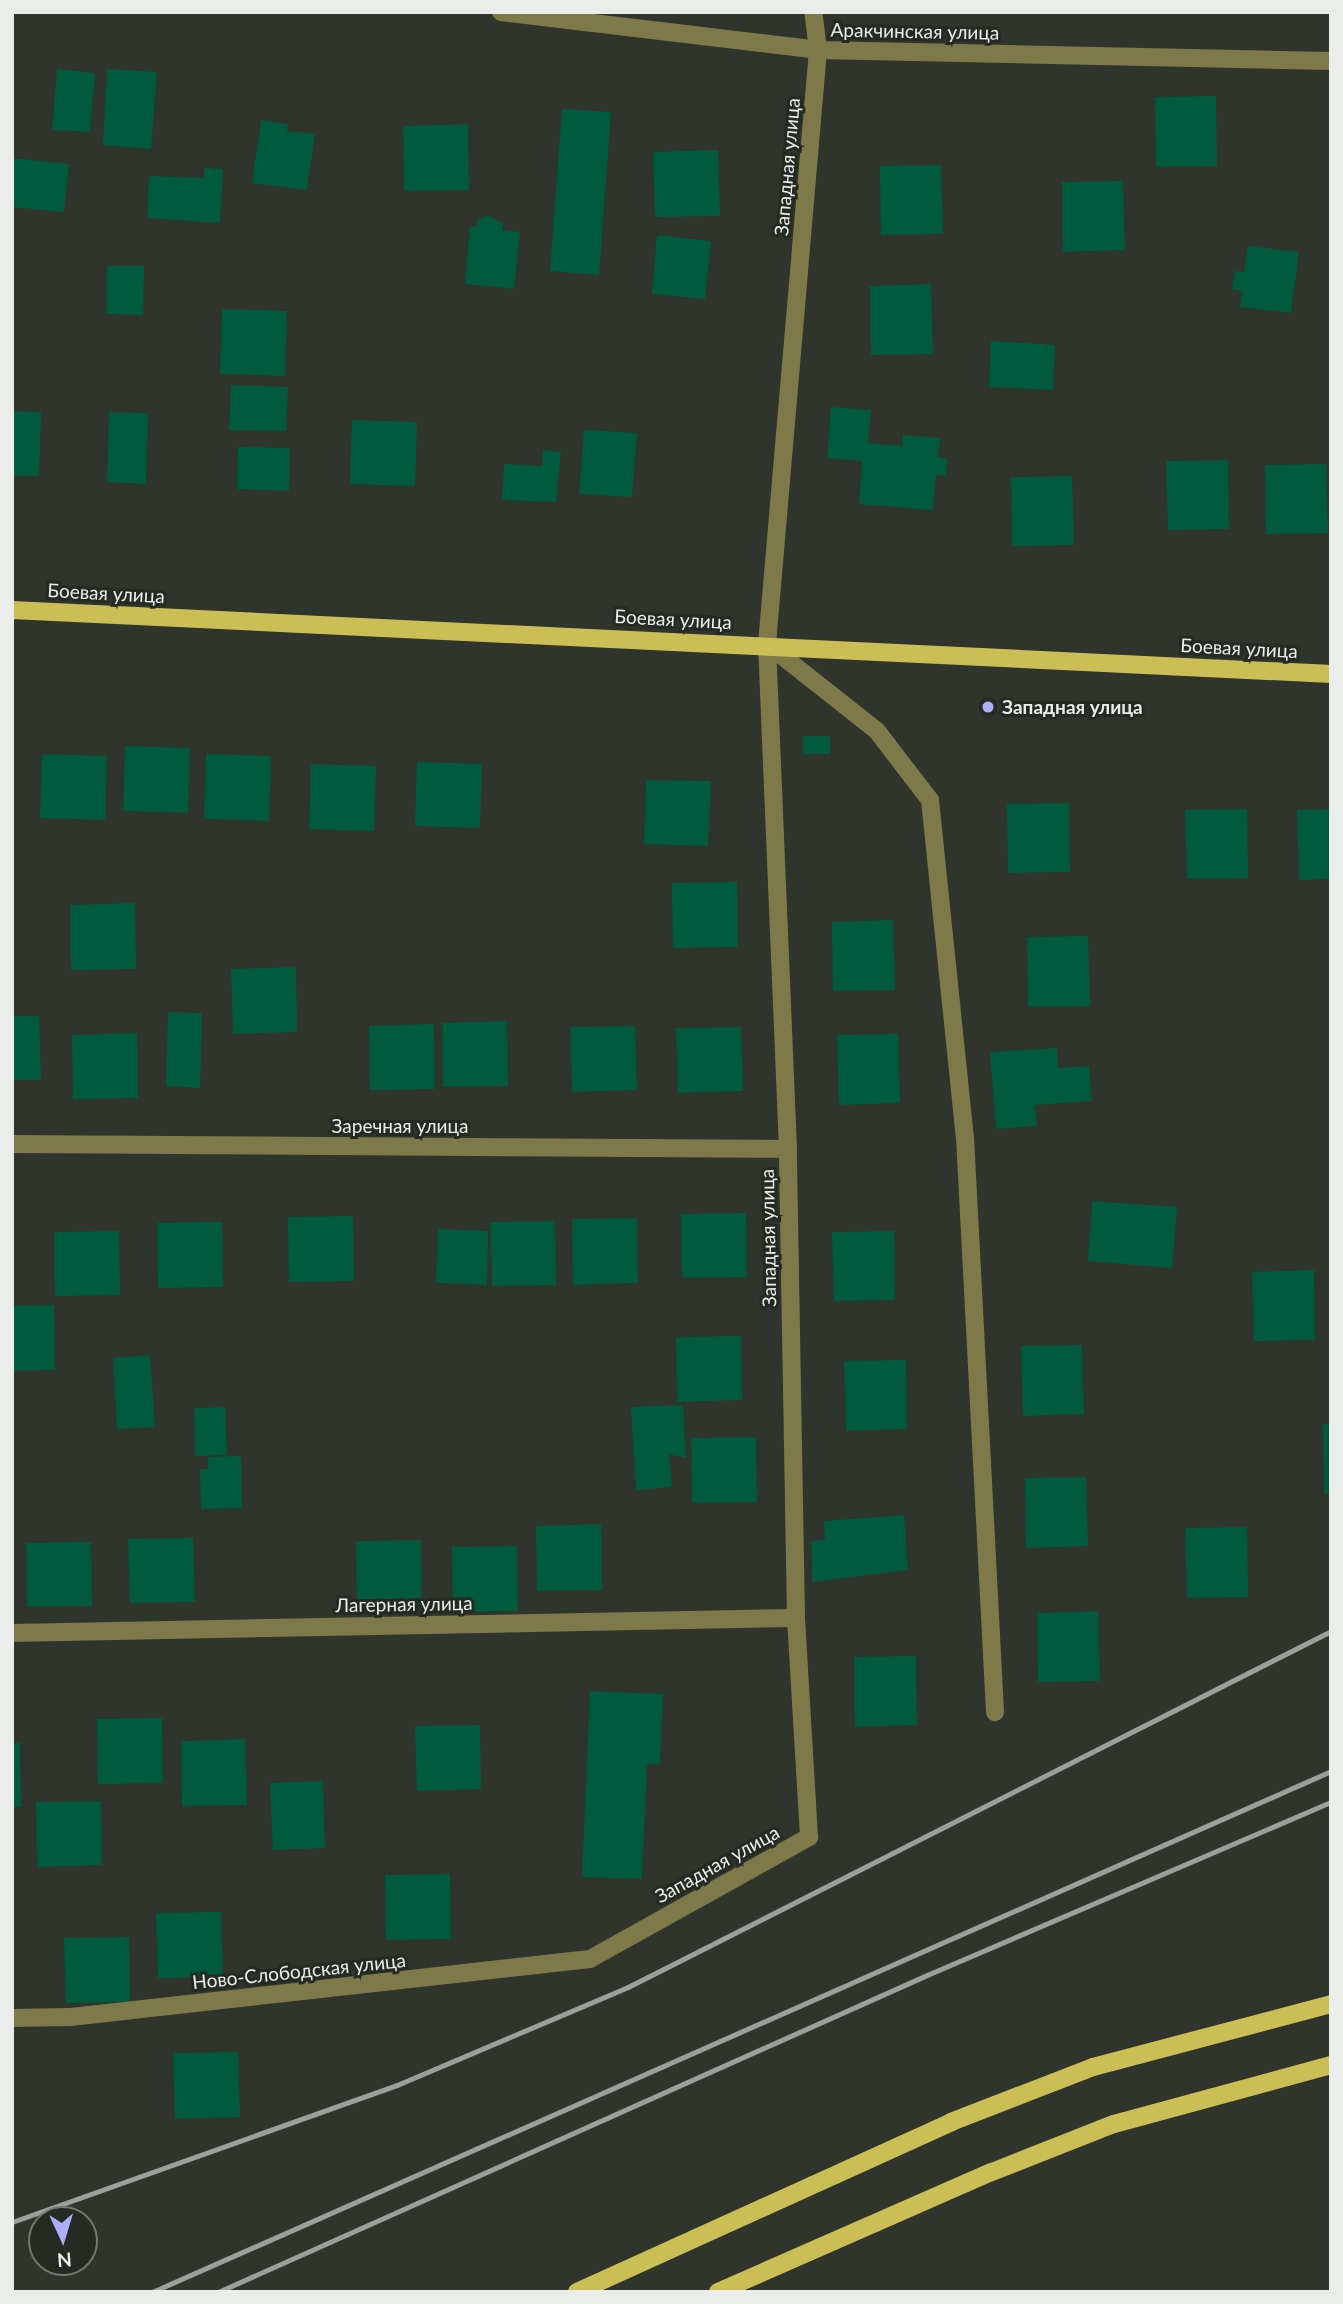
<!DOCTYPE html>
<meta charset="utf-8">
<style>
body{margin:0}
#map{position:relative;width:1343px;height:2304px;overflow:hidden;background:#2f342c;font-family:Lato,sans-serif}
div>[style]{position:absolute}
.building>*{inset:0;background:#005a3d}
.minor>*{height:18px;margin:-9px;padding:0 9px;transform-origin:9px;border-radius:9px;background:#7e7949}
.major>*{height:18px;margin:-9px;padding:0 9px;transform-origin:9px;border-radius:9px;background:#cabe54}
.rail>*{height:5px;margin:-2.5px;padding:0 2.5px;transform-origin:2.5px;border-radius:2.5px;background:#9ca09a}
.dots>*{width:19px;height:19px;translate:-50% -50%;box-sizing:border-box;border:4px solid #252a23;border-radius:50%}
span{translate:-50% -50%;white-space:nowrap;text-align:center;line-height:1.15;-webkit-text-stroke:6px #252a23;paint-order:stroke}
.street-label{font-size:19px;color:#eaede9}
.poi-label{font-size:19px;color:#eaede9;font-weight:700}
.left{translate:0 -50%;text-align:left}
.frame{position:absolute;inset:0;border:14px solid #eaede9;pointer-events:none}
.north{position:absolute;left:28px;top:2206px;width:70px;height:70px;box-sizing:border-box;background:#252a23;border:2px solid #747872;border-radius:50%;rotate:176deg;font-size:19px;font-weight:700;line-height:28px;text-align:center;color:#eaede9}
.north::after{content:'';display:block;margin:auto;width:24px;height:32px;background:#b0aefa;clip-path:polygon(50% 0,100% 100%,50% 72%,0 100%)}
</style>
<div id="map">
<div class="building">
<div style="clip-path:polygon(57px 69px,95px 73px,90px 132px,52px 130px)"></div>
<div style="clip-path:polygon(107px 69px,157px 72px,151px 149px,103px 145px)"></div>
<div style="clip-path:polygon(1216px 96px,1217px 166px,1156px 167px,1155px 97px)"></div>
<div style="clip-path:polygon(562px 109px,611px 112px,599px 275px,550px 271px)"></div>
<div style="clip-path:polygon(261px 120px,288px 124px,287px 131px,315px 134px,307px 190px,252px 183px)"></div>
<div style="clip-path:polygon(468px 124px,469px 190px,404px 191px,403px 126px)"></div>
<div style="clip-path:polygon(718px 150px,720px 216px,655px 217px,653px 152px)"></div>
<div style="clip-path:polygon(12px 158px,69px 164px,64px 212px,12px 207px)"></div>
<div style="clip-path:polygon(941px 165px,943px 234px,881px 235px,880px 166px)"></div>
<div style="clip-path:polygon(204px 168px,223px 169px,220px 223px,147px 218px,149px 176px,204px 178px)"></div>
<div style="clip-path:polygon(1123px 181px,1125px 250px,1063px 252px,1062px 182px)"></div>
<div style="clip-path:polygon(488px 215px,503px 224px,502px 230px,520px 232px,514px 289px,465px 284px,470px 226px,476px 227px,477px 221px)"></div>
<div style="clip-path:polygon(657px 235px,711px 241px,705px 299px,652px 294px)"></div>
<div style="clip-path:polygon(1248px 246px,1299px 252px,1291px 313px,1240px 307px,1242px 291px,1232px 289px,1235px 271px,1244px 272px)"></div>
<div style="clip-path:polygon(107px 266px,144px 266px,143px 315px,106px 314px)"></div>
<div style="clip-path:polygon(931px 284px,933px 354px,871px 355px,870px 286px)"></div>
<div style="clip-path:polygon(222px 309px,287px 311px,285px 376px,220px 374px)"></div>
<div style="clip-path:polygon(991px 341px,1055px 345px,1053px 390px,989px 387px)"></div>
<div style="clip-path:polygon(231px 385px,288px 387px,286px 431px,229px 430px)"></div>
<div style="clip-path:polygon(831px 407px,871px 410px,868px 443px,902px 446px,903px 435px,940px 438px,938px 457px,947px 459px,946px 476px,936px 475px,933px 510px,859px 504px,862px 461px,827px 458px)"></div>
<div style="clip-path:polygon(12px 411px,41px 412px,39px 476px,12px 476px)"></div>
<div style="clip-path:polygon(109px 412px,148px 413px,146px 484px,107px 482px)"></div>
<div style="clip-path:polygon(352px 420px,417px 422px,415px 486px,350px 484px)"></div>
<div style="clip-path:polygon(584px 430px,637px 433px,632px 497px,579px 494px)"></div>
<div style="clip-path:polygon(238px 447px,290px 448px,289px 491px,237px 489px)"></div>
<div style="clip-path:polygon(543px 450px,561px 452px,556px 502px,502px 500px,504px 464px,542px 466px)"></div>
<div style="clip-path:polygon(1228px 460px,1229px 529px,1168px 530px,1166px 461px)"></div>
<div style="clip-path:polygon(1326px 464px,1328px 533px,1266px 534px,1265px 465px)"></div>
<div style="clip-path:polygon(1072px 476px,1074px 545px,1012px 546px,1011px 477px)"></div>
<div style="clip-path:polygon(803px 736px,830px 736px,830px 754px,803px 754px)"></div>
<div style="clip-path:polygon(125px 746px,190px 748px,188px 813px,123px 811px)"></div>
<div style="clip-path:polygon(42px 754px,107px 756px,105px 820px,40px 818px)"></div>
<div style="clip-path:polygon(206px 754px,271px 756px,269px 821px,204px 819px)"></div>
<div style="clip-path:polygon(417px 762px,482px 764px,480px 828px,415px 826px)"></div>
<div style="clip-path:polygon(311px 764px,376px 766px,374px 831px,309px 829px)"></div>
<div style="clip-path:polygon(646px 780px,711px 781px,708px 846px,644px 844px)"></div>
<div style="clip-path:polygon(1069px 803px,1070px 872px,1008px 873px,1007px 804px)"></div>
<div style="clip-path:polygon(1247px 809px,1248px 878px,1187px 879px,1185px 810px)"></div>
<div style="clip-path:polygon(1331px 809px,1331px 879px,1299px 880px,1297px 810px)"></div>
<div style="clip-path:polygon(737px 882px,738px 947px,673px 948px,672px 883px)"></div>
<div style="clip-path:polygon(135px 903px,136px 969px,71px 970px,70px 905px)"></div>
<div style="clip-path:polygon(893px 920px,895px 990px,833px 991px,832px 922px)"></div>
<div style="clip-path:polygon(1088px 936px,1090px 1006px,1028px 1007px,1027px 937px)"></div>
<div style="clip-path:polygon(296px 967px,297px 1032px,233px 1034px,231px 969px)"></div>
<div style="clip-path:polygon(168px 1012px,202px 1013px,200px 1088px,166px 1086px)"></div>
<div style="clip-path:polygon(12px 1016px,39px 1016px,41px 1080px,12px 1080px)"></div>
<div style="clip-path:polygon(507px 1021px,508px 1086px,443px 1087px,442px 1023px)"></div>
<div style="clip-path:polygon(434px 1024px,435px 1089px,370px 1090px,369px 1026px)"></div>
<div style="clip-path:polygon(635px 1026px,637px 1090px,572px 1092px,570px 1027px)"></div>
<div style="clip-path:polygon(741px 1027px,743px 1091px,678px 1093px,676px 1028px)"></div>
<div style="clip-path:polygon(137px 1033px,138px 1098px,73px 1099px,72px 1035px)"></div>
<div style="clip-path:polygon(898px 1034px,900px 1103px,839px 1105px,837px 1035px)"></div>
<div style="clip-path:polygon(1057px 1048px,1058px 1068px,1089px 1066px,1092px 1101px,1035px 1105px,1037px 1126px,996px 1129px,990px 1052px)"></div>
<div style="clip-path:polygon(1092px 1201px,1177px 1207px,1172px 1268px,1088px 1261px)"></div>
<div style="clip-path:polygon(746px 1213px,747px 1277px,682px 1278px,681px 1214px)"></div>
<div style="clip-path:polygon(353px 1216px,354px 1281px,289px 1282px,288px 1217px)"></div>
<div style="clip-path:polygon(637px 1218px,638px 1283px,573px 1285px,572px 1219px)"></div>
<div style="clip-path:polygon(555px 1221px,556px 1285px,492px 1286px,490px 1222px)"></div>
<div style="clip-path:polygon(222px 1222px,223px 1287px,158px 1288px,157px 1223px)"></div>
<div style="clip-path:polygon(438px 1229px,488px 1231px,487px 1285px,436px 1283px)"></div>
<div style="clip-path:polygon(119px 1231px,120px 1295px,55px 1296px,54px 1232px)"></div>
<div style="clip-path:polygon(894px 1231px,895px 1300px,834px 1301px,832px 1232px)"></div>
<div style="clip-path:polygon(1314px 1270px,1315px 1340px,1254px 1341px,1252px 1272px)"></div>
<div style="clip-path:polygon(54px 1305px,55px 1370px,12px 1371px,12px 1306px)"></div>
<div style="clip-path:polygon(741px 1336px,742px 1400px,677px 1402px,676px 1337px)"></div>
<div style="clip-path:polygon(1082px 1345px,1084px 1414px,1023px 1416px,1021px 1346px)"></div>
<div style="clip-path:polygon(150px 1355px,155px 1427px,117px 1429px,113px 1358px)"></div>
<div style="clip-path:polygon(906px 1360px,907px 1429px,846px 1431px,844px 1361px)"></div>
<div style="clip-path:polygon(683px 1405px,686px 1458px,669px 1454px,672px 1487px,636px 1490px,631px 1407px)"></div>
<div style="clip-path:polygon(225px 1407px,227px 1455px,195px 1456px,194px 1408px)"></div>
<div style="clip-path:polygon(1323px 1424px,1331px 1424px,1331px 1493px,1324px 1494px)"></div>
<div style="clip-path:polygon(756px 1437px,757px 1502px,692px 1503px,691px 1438px)"></div>
<div style="clip-path:polygon(241px 1456px,242px 1508px,201px 1509px,200px 1469px,208px 1469px,208px 1457px)"></div>
<div style="clip-path:polygon(1086px 1477px,1088px 1546px,1026px 1548px,1025px 1478px)"></div>
<div style="clip-path:polygon(904px 1515px,908px 1570px,812px 1582px,811px 1541px,825px 1540px,824px 1521px)"></div>
<div style="clip-path:polygon(601px 1524px,602px 1590px,537px 1591px,536px 1526px)"></div>
<div style="clip-path:polygon(1247px 1527px,1248px 1597px,1187px 1598px,1185px 1528px)"></div>
<div style="clip-path:polygon(193px 1538px,195px 1602px,130px 1603px,128px 1539px)"></div>
<div style="clip-path:polygon(421px 1540px,422px 1605px,357px 1607px,356px 1541px)"></div>
<div style="clip-path:polygon(91px 1542px,92px 1606px,27px 1607px,26px 1543px)"></div>
<div style="clip-path:polygon(517px 1546px,518px 1611px,453px 1612px,452px 1547px)"></div>
<div style="clip-path:polygon(1098px 1611px,1100px 1681px,1038px 1682px,1037px 1613px)"></div>
<div style="clip-path:polygon(916px 1656px,917px 1725px,855px 1727px,854px 1657px)"></div>
<div style="clip-path:polygon(590px 1691px,663px 1694px,660px 1764px,647px 1764px,642px 1879px,582px 1877px)"></div>
<div style="clip-path:polygon(162px 1718px,163px 1783px,98px 1784px,97px 1719px)"></div>
<div style="clip-path:polygon(480px 1725px,481px 1789px,417px 1791px,415px 1726px)"></div>
<div style="clip-path:polygon(245px 1739px,247px 1805px,182px 1806px,181px 1741px)"></div>
<div style="clip-path:polygon(12px 1743px,20px 1743px,21px 1807px,12px 1807px)"></div>
<div style="clip-path:polygon(323px 1781px,325px 1848px,273px 1850px,270px 1783px)"></div>
<div style="clip-path:polygon(101px 1801px,102px 1865px,37px 1867px,36px 1802px)"></div>
<div style="clip-path:polygon(450px 1874px,451px 1939px,386px 1940px,385px 1875px)"></div>
<div style="clip-path:polygon(221px 1912px,223px 1977px,158px 1978px,156px 1913px)"></div>
<div style="clip-path:polygon(129px 1937px,130px 2002px,66px 2003px,64px 1938px)"></div>
<div style="clip-path:polygon(238px 2052px,240px 2117px,175px 2119px,173px 2053px)"></div>
</div>
<div class="minor">
<div style="left:501px;top:12px;width:319px;rotate:6.8deg"></div>
<div style="left:818px;top:50px;width:513px;rotate:1.23deg"></div>
<div style="left:767px;top:644px;width:140px;rotate:38.3deg"></div>
<div style="left:877px;top:731px;width:87px;rotate:52.5deg"></div>
<div style="left:930px;top:800px;width:339px;rotate:84.1deg"></div>
<div style="left:965px;top:1137px;width:576px;rotate:87.01deg"></div>
<div style="left:12px;top:1144px;width:776px;rotate:0.37deg"></div>
<div style="left:12px;top:1633px;width:784px;rotate:-1.1deg"></div>
<div style="left:12px;top:2018px;width:59px;rotate:-1deg"></div>
<div style="left:71px;top:2017px;width:522px;rotate:-6.38deg"></div>
<div style="left:590px;top:1959px;width:251px;rotate:-29.1deg"></div>
<div style="left:809px;top:1837px;width:219px;rotate:-93.4deg"></div>
<div style="left:796px;top:1618px;width:469px;rotate:-91deg"></div>
<div style="left:788px;top:1149px;width:505px;rotate:-92.38deg"></div>
<div style="left:767px;top:644px;width:596px;rotate:-85.09deg"></div>
<div style="left:818px;top:50px;width:38px;rotate:-97deg"></div>
</div>
<div class="major">
<div style="left:12px;top:610px;width:1321px;rotate:2.78deg"></div>
<div style="left:577px;top:2292px;width:411px;rotate:-24.4deg"></div>
<div style="left:951px;top:2122px;width:152px;rotate:-21.2deg"></div>
<div style="left:1093px;top:2067px;width:246px;rotate:-14.8deg"></div>
<div style="left:718px;top:2292px;width:299px;rotate:-23.7deg"></div>
<div style="left:992px;top:2172px;width:131px;rotate:-21.5deg"></div>
<div style="left:1114px;top:2124px;width:225px;rotate:-15.2deg"></div>
</div>
<div class="rail">
<div style="left:12px;top:2222px;width:409px;rotate:-19.6deg"></div>
<div style="left:397px;top:2085px;width:251px;rotate:-23deg"></div>
<div style="left:628px;top:1987px;width:788px;rotate:-26.86deg"></div>
<div style="left:152px;top:2292px;width:1289px;rotate:-23.84deg"></div>
<div style="left:218px;top:2292px;width:777px;rotate:-24.09deg"></div>
<div style="left:927px;top:1975px;width:439px;rotate:-23.2deg"></div>
</div>
<div class="dots">
<div style="left:988px;top:707px;background:#b0aefa"></div>
</div>
<div class="street-label">
<span style="left:915px;top:31px;rotate:1deg">Аракчинская улица</span>
<span style="left:787px;top:167px;rotate:-85deg">Западная улица</span>
<span style="left:106px;top:593px;rotate:3deg">Боевая улица</span>
<span style="left:673px;top:619px;rotate:3deg">Боевая улица</span>
<span style="left:1239px;top:648px;rotate:3deg">Боевая улица</span>
<span style="left:400px;top:1126px">Заречная улица</span>
<span style="left:768px;top:1238px;rotate:-91deg">Западная улица</span>
<span style="left:404px;top:1604px;rotate:-1deg">Лагерная улица</span>
<span style="left:717px;top:1864px;rotate:-29deg">Западная улица</span>
<span style="left:299px;top:1971px;rotate:-6deg">Ново-Слободская улица</span>
</div>
<div class="poi-label">
<span class="left" style="left:1002px;top:707px">Западная улица</span>
</div>
<div class="frame"></div>
<div class="north">N</div>
</div>
